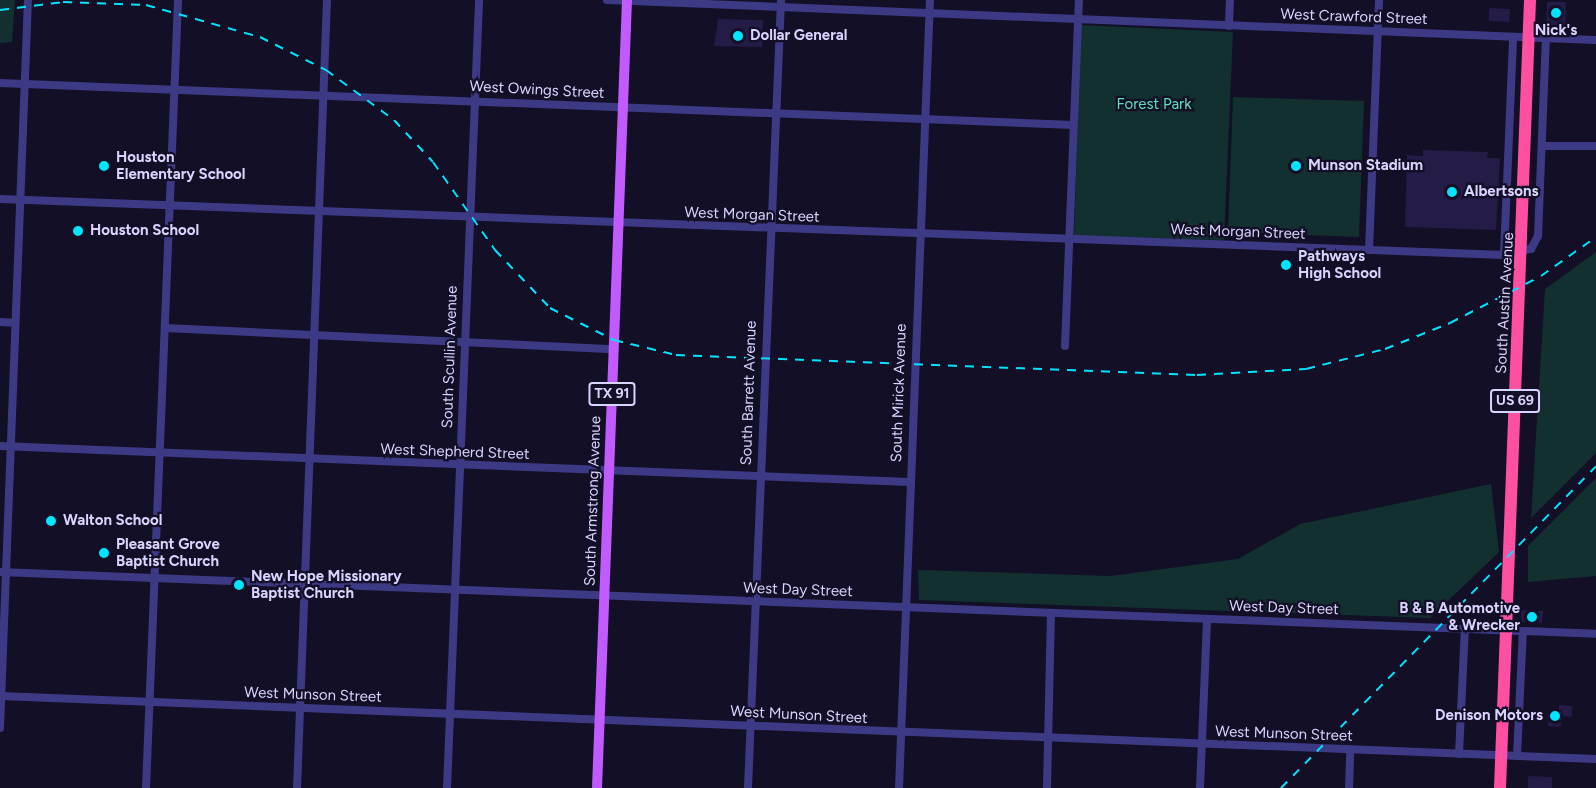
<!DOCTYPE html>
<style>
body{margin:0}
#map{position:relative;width:1596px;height:788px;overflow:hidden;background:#130f26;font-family:Figtree,sans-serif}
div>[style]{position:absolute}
.green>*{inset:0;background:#12302f}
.building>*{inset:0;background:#241b47}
.minor>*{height:8px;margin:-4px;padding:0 4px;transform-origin:4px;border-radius:4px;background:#3d3a85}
.major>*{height:10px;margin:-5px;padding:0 5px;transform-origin:5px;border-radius:5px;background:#c25bff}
.highway>*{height:12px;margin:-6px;padding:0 6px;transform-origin:6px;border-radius:6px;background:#ff4fa3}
.rail>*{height:2px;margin-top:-1px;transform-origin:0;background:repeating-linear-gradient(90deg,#00e5ff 0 9px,transparent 0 17px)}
.dots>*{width:16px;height:16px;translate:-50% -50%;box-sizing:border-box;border:3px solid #130f26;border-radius:50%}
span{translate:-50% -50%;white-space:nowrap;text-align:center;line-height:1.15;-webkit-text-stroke:4.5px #130f26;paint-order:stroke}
.shield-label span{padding:2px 4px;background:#130f26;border:2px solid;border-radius:4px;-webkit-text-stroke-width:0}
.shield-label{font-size:14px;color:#d9d4ff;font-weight:700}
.street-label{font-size:15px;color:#d9d4ff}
.poi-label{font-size:15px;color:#d9d4ff;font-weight:700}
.left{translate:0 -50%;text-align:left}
.right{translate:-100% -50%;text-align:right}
.park-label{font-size:15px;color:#5fe0c0}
</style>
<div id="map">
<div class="green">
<div style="clip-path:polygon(0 0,15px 0,12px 42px,0 43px)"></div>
<div style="clip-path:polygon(1081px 25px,1233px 32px,1224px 240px,1074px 236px)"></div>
<div style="clip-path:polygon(1233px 97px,1364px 101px,1359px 237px,1228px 232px)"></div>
<div style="clip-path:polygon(1596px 252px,1596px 453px,1531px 518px,1545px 289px)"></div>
<div style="clip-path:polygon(1596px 478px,1596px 576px,1528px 582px,1528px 546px)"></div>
<div style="clip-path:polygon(1491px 484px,1499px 552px,1430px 618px,919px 600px,918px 570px,1111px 576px,1238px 559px,1300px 524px)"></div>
</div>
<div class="building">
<div style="clip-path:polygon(1547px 2px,1566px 2px,1565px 26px,1546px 25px)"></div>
<div style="clip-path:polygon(1489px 8px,1510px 9px,1509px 22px,1489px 21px)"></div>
<div style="clip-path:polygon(718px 19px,763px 20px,762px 47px,714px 46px)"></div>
<div style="clip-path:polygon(1423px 150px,1488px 152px,1487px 158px,1500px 158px,1496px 230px,1405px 227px,1407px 155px,1423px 156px)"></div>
<div style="clip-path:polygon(1521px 610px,1543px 611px,1542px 623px,1521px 622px)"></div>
<div style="clip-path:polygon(1559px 705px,1572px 706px,1572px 717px,1562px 716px,1561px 727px,1548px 726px,1549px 715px,1558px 715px)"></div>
<div style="clip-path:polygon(1528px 776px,1552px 777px,1552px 788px,1528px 788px)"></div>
</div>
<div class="minor">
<div style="left:607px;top:0;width:990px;rotate:2.32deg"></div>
<div style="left:1229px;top:26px;width:26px;rotate:-88deg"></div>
<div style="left:0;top:83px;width:1074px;rotate:2.24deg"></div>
<div style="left:1542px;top:146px;width:54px"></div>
<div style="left:0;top:199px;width:1505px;rotate:2.13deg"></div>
<div style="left:1504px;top:255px;width:28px;rotate:-13deg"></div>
<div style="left:1531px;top:249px;width:15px;rotate:-62deg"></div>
<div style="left:1538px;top:236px;width:198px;rotate:-87.7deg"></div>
<div style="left:1369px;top:250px;width:250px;rotate:-87.7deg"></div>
<div style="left:1504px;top:255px;width:218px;rotate:-87.6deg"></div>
<div style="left:0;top:322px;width:15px;rotate:4deg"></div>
<div style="left:165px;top:328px;width:449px;rotate:2.7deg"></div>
<div style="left:1065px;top:346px;width:346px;rotate:-87.7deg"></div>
<div style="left:0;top:446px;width:910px;rotate:2.27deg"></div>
<div style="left:0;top:572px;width:1597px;rotate:2.22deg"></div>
<div style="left:0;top:696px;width:1597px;rotate:2.26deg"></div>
<div style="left:0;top:728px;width:729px;rotate:-87.8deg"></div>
<div style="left:1459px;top:754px;width:125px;rotate:-87.3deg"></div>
<div style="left:1517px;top:756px;width:125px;rotate:-87.3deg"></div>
<div style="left:146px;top:788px;width:789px;rotate:-87.67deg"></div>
<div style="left:297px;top:788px;width:789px;rotate:-87.82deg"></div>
<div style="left:447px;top:788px;width:789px;rotate:-87.67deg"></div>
<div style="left:748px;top:788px;width:789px;rotate:-87.6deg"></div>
<div style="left:899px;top:788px;width:789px;rotate:-87.75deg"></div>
<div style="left:1047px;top:788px;width:175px;rotate:-88.7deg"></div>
<div style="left:1200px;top:788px;width:169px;rotate:-87.6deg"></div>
<div style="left:1349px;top:788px;width:38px;rotate:-88deg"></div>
</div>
<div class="major">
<div style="left:597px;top:788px;width:789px;rotate:-87.82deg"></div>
</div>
<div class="highway">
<div style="left:1500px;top:788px;width:789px;rotate:-87.82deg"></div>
</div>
<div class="rail">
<div style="left:0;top:10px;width:64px;rotate:-7.2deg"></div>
<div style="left:63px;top:2px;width:83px;rotate:2.1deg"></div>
<div style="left:146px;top:5px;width:118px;rotate:15.7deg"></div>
<div style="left:260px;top:37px;width:74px;rotate:26.6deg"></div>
<div style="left:326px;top:70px;width:84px;rotate:36.3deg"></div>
<div style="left:394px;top:120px;width:57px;rotate:47.1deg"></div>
<div style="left:433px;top:162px;width:108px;rotate:54.8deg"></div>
<div style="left:495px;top:250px;width:80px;rotate:46.5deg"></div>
<div style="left:550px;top:308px;width:72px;rotate:26.6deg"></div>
<div style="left:614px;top:340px;width:64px;rotate:13.6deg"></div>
<div style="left:676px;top:355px;width:521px;rotate:2.2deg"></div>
<div style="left:1197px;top:375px;width:109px;rotate:-3.2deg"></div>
<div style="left:1306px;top:369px;width:81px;rotate:-14.2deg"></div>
<div style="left:1385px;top:349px;width:70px;rotate:-21.8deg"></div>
<div style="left:1450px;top:323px;width:102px;rotate:-27.3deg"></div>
<div style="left:1541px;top:276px;width:67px;rotate:-35.3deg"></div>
<div style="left:1281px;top:788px;width:450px;rotate:-45.6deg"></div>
</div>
<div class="dots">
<div style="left:1556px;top:13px;background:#00e5ff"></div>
<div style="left:738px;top:36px;background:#00e5ff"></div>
<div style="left:104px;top:166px;background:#00e5ff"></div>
<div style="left:1296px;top:166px;background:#00e5ff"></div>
<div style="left:1452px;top:192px;background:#00e5ff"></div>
<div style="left:78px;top:231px;background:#00e5ff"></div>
<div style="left:1286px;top:265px;background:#00e5ff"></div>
<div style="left:51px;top:521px;background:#00e5ff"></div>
<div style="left:104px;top:553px;background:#00e5ff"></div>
<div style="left:239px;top:585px;background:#00e5ff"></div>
<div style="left:1532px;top:617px;background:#00e5ff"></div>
<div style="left:1555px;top:716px;background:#00e5ff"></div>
</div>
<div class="shield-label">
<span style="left:612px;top:394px">TX 91</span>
<span style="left:1515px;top:401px">US 69</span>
</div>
<div class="street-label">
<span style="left:1354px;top:17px;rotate:2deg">West Crawford Street</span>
<span style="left:537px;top:90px;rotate:3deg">West Owings Street</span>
<span style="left:752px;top:215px;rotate:2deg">West Morgan Street</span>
<span style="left:1238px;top:232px;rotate:2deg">West Morgan Street</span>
<span style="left:1505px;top:303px;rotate:-87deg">South Austin Avenue</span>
<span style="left:450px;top:357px;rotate:-88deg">South Scullin Avenue</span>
<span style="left:749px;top:393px;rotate:-88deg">South Barrett Avenue</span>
<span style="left:899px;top:393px;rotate:-88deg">South Mirick Avenue</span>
<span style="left:455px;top:452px;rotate:2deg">West Shepherd Street</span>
<span style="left:593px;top:501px;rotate:-88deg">South Armstrong Avenue</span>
<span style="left:798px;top:590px;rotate:2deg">West Day Street</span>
<span style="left:1284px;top:608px;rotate:2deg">West Day Street</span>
<span style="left:313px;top:695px;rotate:2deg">West Munson Street</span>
<span style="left:799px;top:715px;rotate:3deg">West Munson Street</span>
<span style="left:1284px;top:734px;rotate:2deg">West Munson Street</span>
</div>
<div class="poi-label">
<span style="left:1556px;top:31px">Nick's</span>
<span class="left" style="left:750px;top:36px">Dollar General</span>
<span class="left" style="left:116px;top:166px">Houston<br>Elementary School</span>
<span class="left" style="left:1308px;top:166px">Munson Stadium</span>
<span class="left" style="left:1464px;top:192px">Albertsons</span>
<span class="left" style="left:90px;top:231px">Houston School</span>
<span class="left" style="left:1298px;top:265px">Pathways<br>High School</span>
<span class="left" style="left:63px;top:521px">Walton School</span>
<span class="left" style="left:116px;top:553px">Pleasant Grove<br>Baptist Church</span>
<span class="left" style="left:251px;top:585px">New Hope Missionary<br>Baptist Church</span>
<span class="right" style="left:1520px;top:617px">B &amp; B Automotive<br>&amp; Wrecker</span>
<span class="right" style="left:1543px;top:716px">Denison Motors</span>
</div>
<div class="park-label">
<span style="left:1154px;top:105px">Forest Park</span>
</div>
</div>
